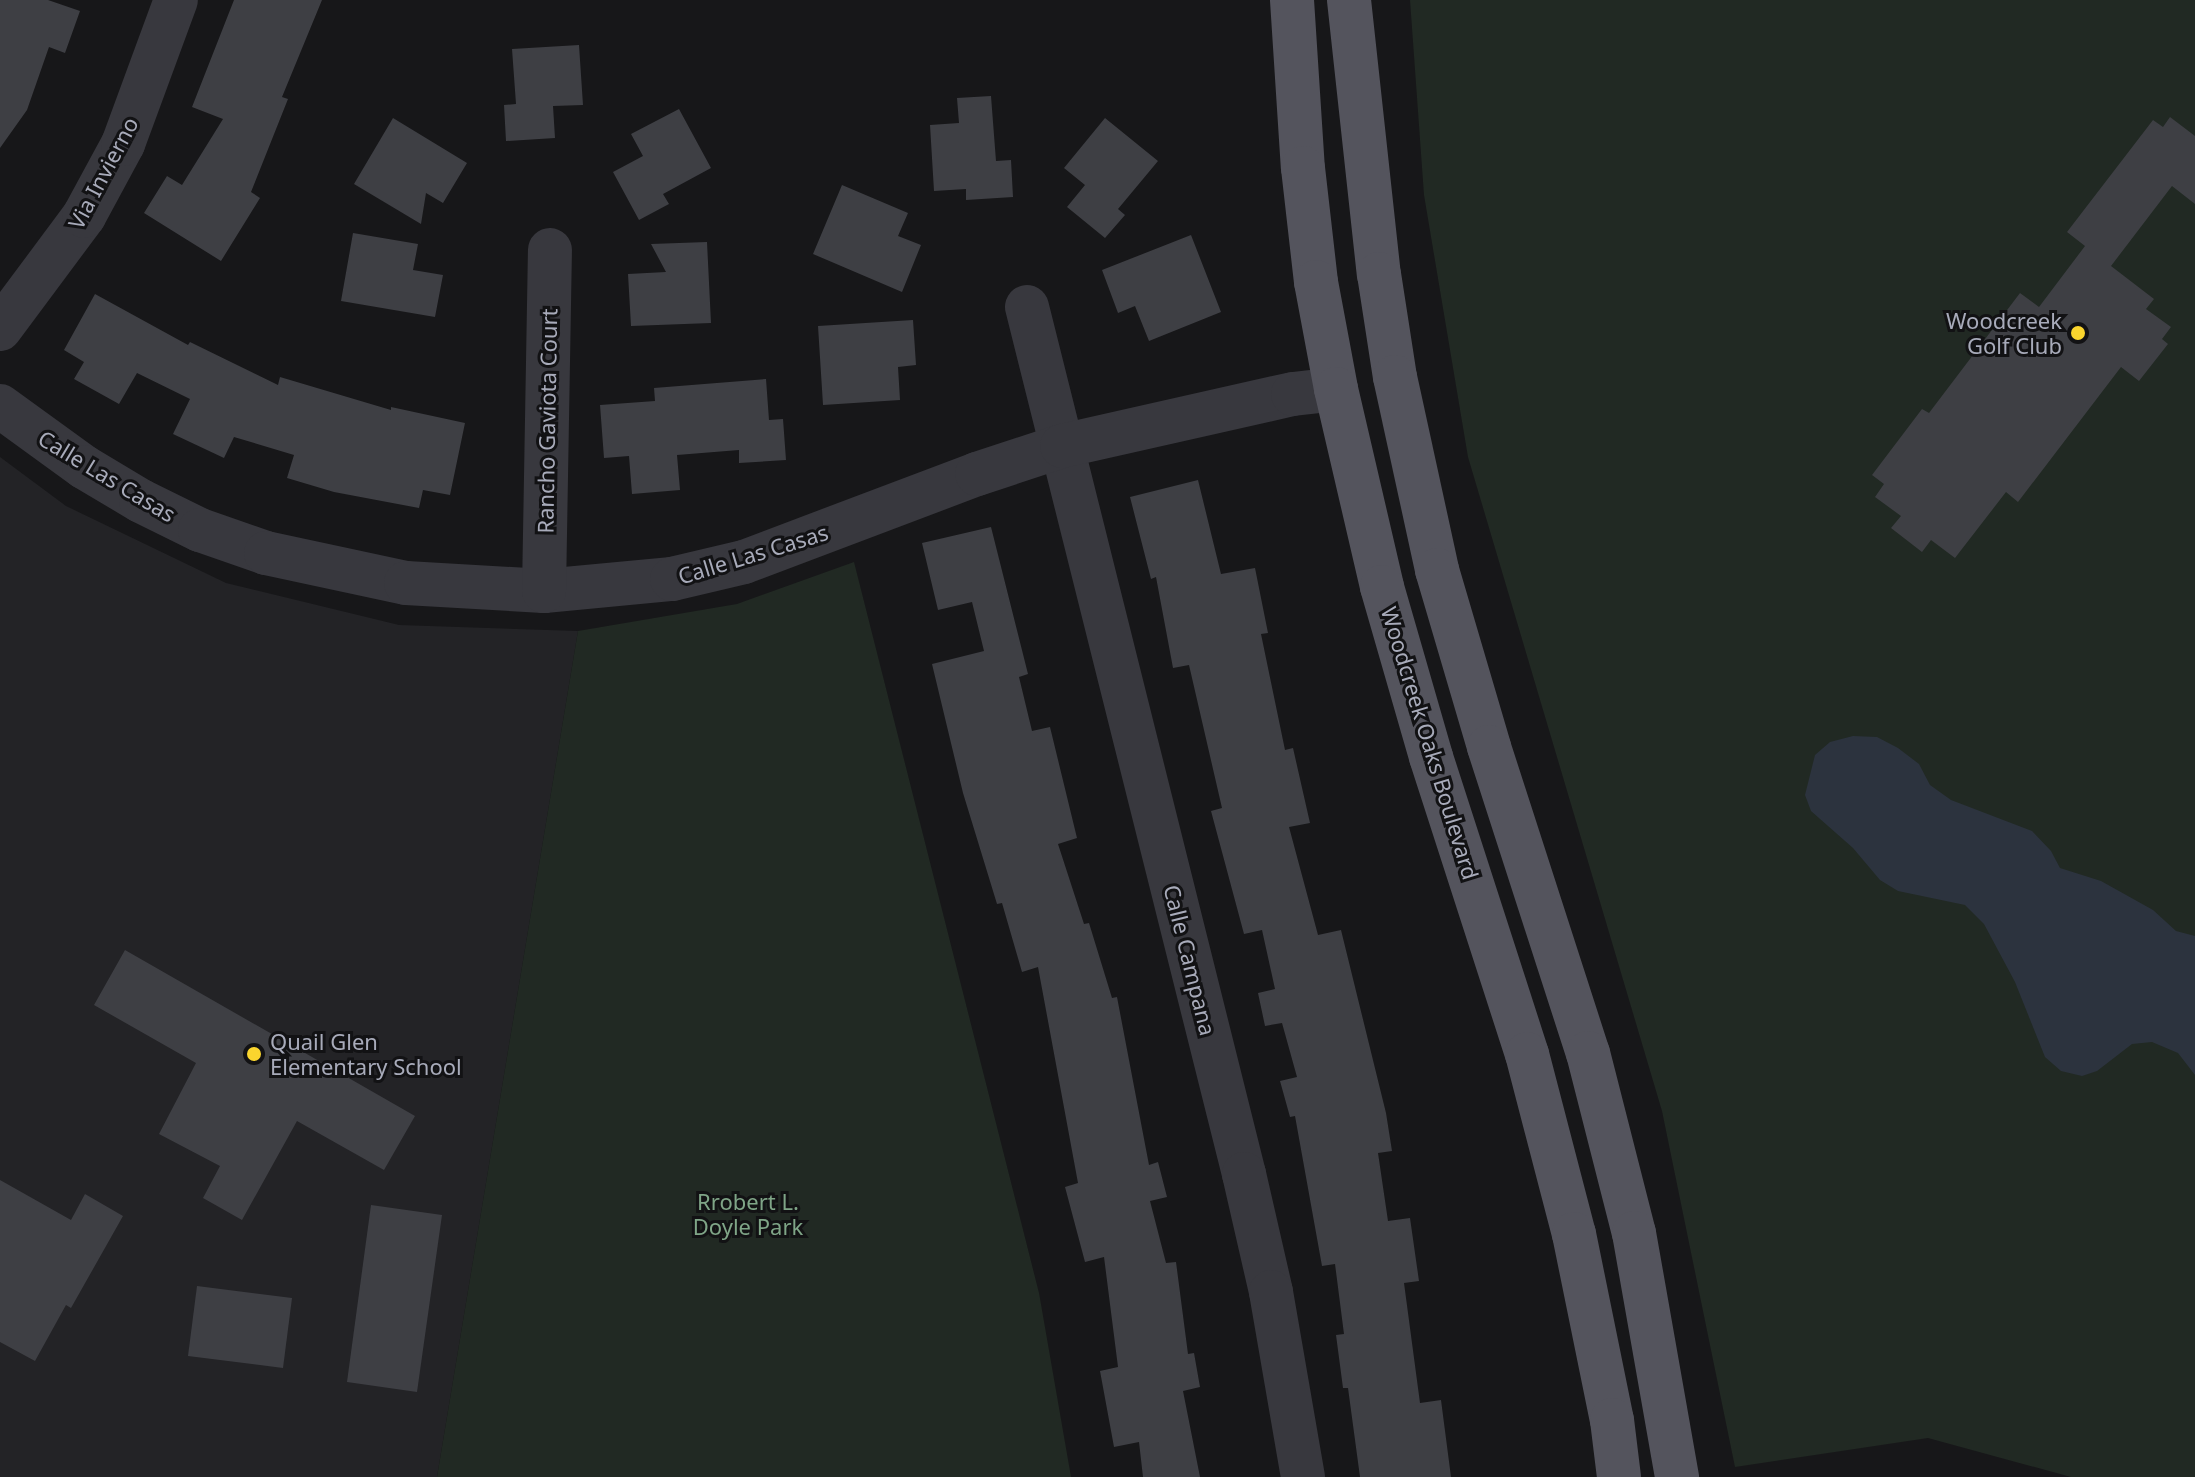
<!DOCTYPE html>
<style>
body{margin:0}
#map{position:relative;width:2195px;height:1477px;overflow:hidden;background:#171719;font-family:"Noto Sans",sans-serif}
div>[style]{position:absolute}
.built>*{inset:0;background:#232326}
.green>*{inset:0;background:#212923}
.water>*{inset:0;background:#2c333e}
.building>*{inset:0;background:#3e3f44}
.minor>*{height:44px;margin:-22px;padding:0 22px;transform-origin:22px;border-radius:22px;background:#38383e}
.major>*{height:44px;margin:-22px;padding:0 22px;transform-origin:22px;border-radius:22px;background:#54545d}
.dots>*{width:22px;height:22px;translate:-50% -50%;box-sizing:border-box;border:4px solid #121214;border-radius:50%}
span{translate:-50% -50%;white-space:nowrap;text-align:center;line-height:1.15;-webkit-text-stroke:6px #121214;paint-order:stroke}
.street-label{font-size:22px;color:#a8abba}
.poi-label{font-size:22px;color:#a8abba}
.right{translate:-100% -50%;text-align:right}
.left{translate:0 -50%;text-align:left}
.park-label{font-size:22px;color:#7fa587}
</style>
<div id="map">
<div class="built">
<div style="clip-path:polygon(0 457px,66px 506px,226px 583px,399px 625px,578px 631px,437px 1477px,0 1477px)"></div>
</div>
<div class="green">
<div style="clip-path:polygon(1410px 0,2195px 0,2195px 1477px,2071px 1477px,1928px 1438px,1735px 1467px,1662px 1111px,1468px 457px,1424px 195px)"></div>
<div style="clip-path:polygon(854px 562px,1039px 1293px,1071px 1477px,437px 1477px,578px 631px,737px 604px)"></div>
</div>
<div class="water">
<div style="clip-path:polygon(1853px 736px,1877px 737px,1898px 748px,1919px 764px,1930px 785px,1951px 800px,2032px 831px,2051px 851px,2060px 868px,2101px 881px,2153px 910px,2176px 931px,2195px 936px,2195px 1075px,2178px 1053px,2152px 1042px,2132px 1044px,2097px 1071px,2082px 1076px,2061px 1071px,2045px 1057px,2015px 982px,1984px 924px,1965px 905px,1898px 891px,1880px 880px,1853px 848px,1811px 811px,1805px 795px,1815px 755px,1830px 742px)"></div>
</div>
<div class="building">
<div style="clip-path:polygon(0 0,48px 0,80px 11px,65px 53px,49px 47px,27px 110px,0 148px)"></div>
<div style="clip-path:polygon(234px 0,322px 0,282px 97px,288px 99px,251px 192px,260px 198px,221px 261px,144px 213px,167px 176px,182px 185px,223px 119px,192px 107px)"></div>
<div style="clip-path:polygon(579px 45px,583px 105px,553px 106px,555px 138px,506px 141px,504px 105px,516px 104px,512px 49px)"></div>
<div style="clip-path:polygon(991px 96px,996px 161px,1011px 160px,1013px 197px,966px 200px,966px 189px,934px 191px,930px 125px,959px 123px,957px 98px)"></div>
<div style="clip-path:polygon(679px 109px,711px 168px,663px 194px,669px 204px,639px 220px,613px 172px,643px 156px,631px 134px)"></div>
<div style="clip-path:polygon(2170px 117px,2195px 136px,2195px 204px,2172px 186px,2111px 266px,2154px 299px,2146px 309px,2171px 327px,2162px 339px,2168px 344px,2139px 381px,2121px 367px,2018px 502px,2006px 492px,1955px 558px,1931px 540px,1922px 552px,1891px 528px,1901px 516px,1875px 497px,1884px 484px,1872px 475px,1922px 409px,1929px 413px,2020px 293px,2039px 307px,2085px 246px,2067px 232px,2153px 120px,2163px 127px)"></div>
<div style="clip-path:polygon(393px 118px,467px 163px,443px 203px,426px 193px,421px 224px,354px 184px)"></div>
<div style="clip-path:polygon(1105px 118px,1158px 161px,1118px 209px,1125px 215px,1105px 238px,1067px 207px,1085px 185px,1064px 168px)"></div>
<div style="clip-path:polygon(842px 185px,908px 213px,898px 236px,921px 245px,902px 292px,813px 254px)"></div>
<div style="clip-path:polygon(353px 233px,418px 244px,413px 270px,443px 275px,435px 317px,341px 301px)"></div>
<div style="clip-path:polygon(1191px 235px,1221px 312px,1149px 341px,1135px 306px,1118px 313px,1102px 270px)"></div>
<div style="clip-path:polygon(707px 242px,711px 323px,631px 326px,628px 274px,666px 272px,651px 244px)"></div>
<div style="clip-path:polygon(95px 294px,188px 345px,190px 342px,278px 385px,280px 377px,391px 410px,391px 407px,465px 423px,450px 495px,423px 490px,419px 508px,334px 492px,287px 478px,294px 455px,234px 437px,224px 458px,173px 434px,190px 399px,137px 373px,119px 404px,74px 379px,84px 362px,64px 350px)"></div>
<div style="clip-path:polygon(913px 320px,916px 365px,898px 367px,900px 400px,823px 405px,818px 326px)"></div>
<div style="clip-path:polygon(766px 379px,769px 420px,783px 419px,786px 460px,739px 463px,739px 450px,677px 455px,680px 490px,632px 494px,629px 456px,604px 458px,600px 405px,655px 401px,654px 388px)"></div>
<div style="clip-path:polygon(1198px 480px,1221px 574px,1255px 568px,1268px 633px,1261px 634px,1285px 750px,1293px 748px,1310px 823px,1289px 827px,1318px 935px,1341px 930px,1386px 1113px,1392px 1151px,1378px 1153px,1388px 1221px,1410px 1218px,1419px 1281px,1404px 1283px,1420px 1403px,1441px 1400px,1451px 1477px,1360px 1477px,1348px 1388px,1343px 1388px,1336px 1335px,1344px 1334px,1335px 1264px,1322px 1266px,1295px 1116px,1290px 1117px,1280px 1081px,1297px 1077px,1282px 1023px,1265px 1026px,1258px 993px,1275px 989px,1262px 930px,1244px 934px,1211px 811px,1222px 808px,1189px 665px,1173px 668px,1156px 577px,1151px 579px,1130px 497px)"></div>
<div style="clip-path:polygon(991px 527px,1028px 674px,1019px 677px,1032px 731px,1050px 727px,1077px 838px,1058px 844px,1084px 924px,1089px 923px,1112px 998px,1117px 997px,1149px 1165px,1158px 1162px,1167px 1197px,1150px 1201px,1166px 1263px,1176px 1262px,1188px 1354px,1194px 1353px,1200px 1387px,1183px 1391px,1200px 1477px,1143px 1477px,1139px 1442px,1114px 1447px,1100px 1371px,1118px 1367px,1104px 1257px,1085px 1262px,1065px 1187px,1078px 1183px,1038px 967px,1022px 972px,1002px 903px,997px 904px,963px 793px,932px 664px,984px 651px,972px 602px,938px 610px,922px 543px)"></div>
<div style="clip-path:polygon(125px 950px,415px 1116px,384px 1170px,297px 1121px,242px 1220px,203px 1198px,220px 1166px,159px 1134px,196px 1063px,94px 1005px)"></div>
<div style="clip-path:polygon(0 1180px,71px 1220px,85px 1194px,123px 1216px,71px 1308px,66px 1305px,35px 1361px,0 1342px)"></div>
<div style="clip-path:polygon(371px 1205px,442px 1215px,417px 1392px,347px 1382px)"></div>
<div style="clip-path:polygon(197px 1286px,292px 1298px,283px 1368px,188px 1356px)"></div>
</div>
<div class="minor">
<div style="left:1027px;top:307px;width:894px;rotate:75.95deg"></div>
<div style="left:1244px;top:1174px;width:121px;rotate:77.1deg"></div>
<div style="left:1271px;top:1292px;width:188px;rotate:80.2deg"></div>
<div style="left:0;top:329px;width:141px;rotate:-53.4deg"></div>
<div style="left:84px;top:216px;width:82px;rotate:-61.6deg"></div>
<div style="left:123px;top:144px;width:153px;rotate:-69.8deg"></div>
<div style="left:0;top:406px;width:104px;rotate:36deg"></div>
<div style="left:84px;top:467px;width:66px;rotate:30.8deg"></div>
<div style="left:141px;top:501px;width:66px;rotate:26.2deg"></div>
<div style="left:200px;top:530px;width:70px;rotate:19.2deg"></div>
<div style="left:266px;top:553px;width:143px;rotate:12.1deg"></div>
<div style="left:406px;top:583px;width:138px;rotate:3.3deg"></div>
<div style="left:544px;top:591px;width:129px;rotate:-5.4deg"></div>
<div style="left:672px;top:579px;width:74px;rotate:-13.3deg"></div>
<div style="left:744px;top:562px;width:249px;rotate:-20.7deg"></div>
<div style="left:977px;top:474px;width:89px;rotate:-18.2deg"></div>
<div style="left:1062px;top:446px;width:237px;rotate:-12.7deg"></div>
<div style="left:1293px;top:394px;width:43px;rotate:-6.6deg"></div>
<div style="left:544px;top:591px;width:341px;rotate:-89deg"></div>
</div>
<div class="major">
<div style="left:1292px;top:0;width:168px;rotate:86.3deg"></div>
<div style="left:1303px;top:168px;width:115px;rotate:83.5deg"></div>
<div style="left:1316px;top:282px;width:109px;rotate:79.4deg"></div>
<div style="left:1336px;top:389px;width:203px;rotate:76.9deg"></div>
<div style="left:1382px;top:587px;width:177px;rotate:73.9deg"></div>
<div style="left:1431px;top:757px;width:312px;rotate:72.1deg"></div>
<div style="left:1527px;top:1054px;width:186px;rotate:75.4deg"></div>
<div style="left:1574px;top:1234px;width:190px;rotate:78.5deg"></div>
<div style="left:1612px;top:1420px;width:57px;rotate:83deg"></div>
<div style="left:1349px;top:0;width:276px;rotate:83.8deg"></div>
<div style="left:1379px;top:274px;width:104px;rotate:81.2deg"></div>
<div style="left:1395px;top:377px;width:198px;rotate:77.7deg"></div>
<div style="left:1437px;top:570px;width:184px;rotate:73.6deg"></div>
<div style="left:1489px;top:747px;width:322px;rotate:72.1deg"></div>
<div style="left:1588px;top:1053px;width:186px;rotate:75.7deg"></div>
<div style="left:1634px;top:1233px;width:248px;rotate:80deg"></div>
</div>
<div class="dots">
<div style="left:2078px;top:333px;background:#fad52e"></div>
<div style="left:254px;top:1054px;background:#fad52e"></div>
</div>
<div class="street-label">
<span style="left:103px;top:173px;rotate:-62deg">Via Invierno</span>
<span style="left:547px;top:421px;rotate:-89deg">Rancho Gaviota Court</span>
<span style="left:107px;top:476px;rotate:31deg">Calle Las Casas</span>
<span style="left:753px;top:554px;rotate:-17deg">Calle Las Casas</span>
<span style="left:1430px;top:743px;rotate:73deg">Woodcreek Oaks Boulevard</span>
<span style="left:1190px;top:960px;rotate:76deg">Calle Campana</span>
</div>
<div class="poi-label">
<span class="right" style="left:2062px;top:333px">Woodcreek<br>Golf Club</span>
<span class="left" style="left:270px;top:1054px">Quail Glen<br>Elementary School</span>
</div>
<div class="park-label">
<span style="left:748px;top:1214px">Rrobert L.<br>Doyle Park</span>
</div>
</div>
